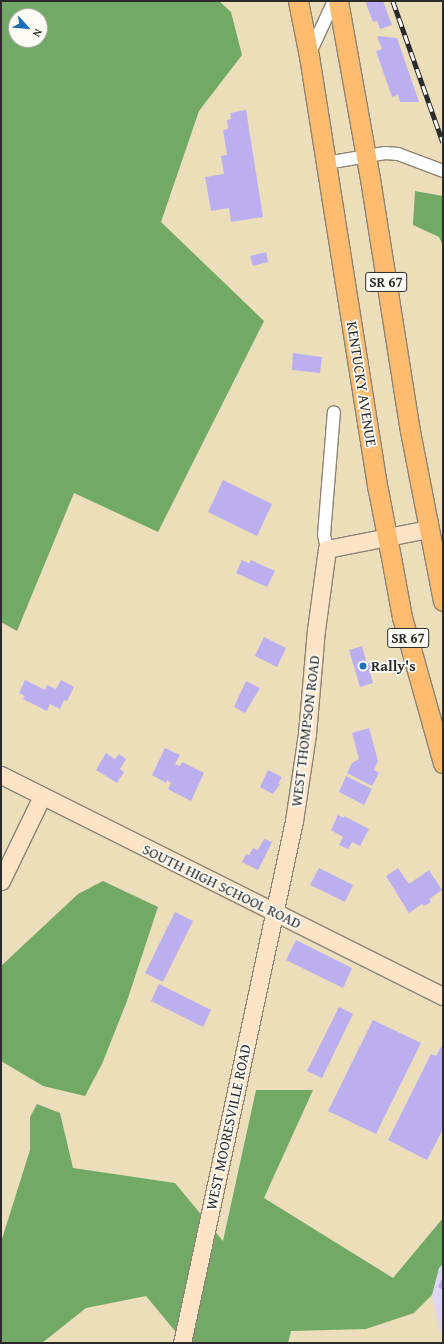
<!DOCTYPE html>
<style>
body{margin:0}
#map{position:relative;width:444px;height:1344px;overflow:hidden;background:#ecdebb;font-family:"Gentium Book Plus",serif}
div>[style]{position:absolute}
.built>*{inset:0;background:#dfd5f5}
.forest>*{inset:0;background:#72a967}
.building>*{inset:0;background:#bbaff0}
.roads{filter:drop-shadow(1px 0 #8c8473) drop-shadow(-1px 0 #8c8473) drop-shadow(0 1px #8c8473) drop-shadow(0 -1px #8c8473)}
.street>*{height:12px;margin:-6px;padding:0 6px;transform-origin:6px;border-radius:6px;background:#fff}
.secondary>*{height:17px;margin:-8.5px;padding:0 8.5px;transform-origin:8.5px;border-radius:8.5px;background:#fee4c6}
.primary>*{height:19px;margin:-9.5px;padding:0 9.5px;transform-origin:9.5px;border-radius:9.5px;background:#fdbc70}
.rail>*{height:4.5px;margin-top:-2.25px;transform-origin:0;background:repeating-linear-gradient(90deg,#fdfcf7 0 9px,#2b2b2b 0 18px);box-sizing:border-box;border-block:1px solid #2b2b2b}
.dots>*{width:11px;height:11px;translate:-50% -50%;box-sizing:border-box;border:2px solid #fdfcf7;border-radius:50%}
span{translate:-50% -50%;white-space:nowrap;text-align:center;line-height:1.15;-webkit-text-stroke:3.5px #fdfcf7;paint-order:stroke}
.shield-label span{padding:1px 3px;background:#fdfcf7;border:1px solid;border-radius:3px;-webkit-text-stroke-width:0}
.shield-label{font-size:14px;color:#2b2b2b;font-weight:700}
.street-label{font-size:15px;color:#2b2b2b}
.poi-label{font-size:15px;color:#2b2b2b;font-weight:700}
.left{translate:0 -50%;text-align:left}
.frame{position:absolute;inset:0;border:2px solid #2b2b2b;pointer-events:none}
.north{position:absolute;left:8px;top:8px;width:40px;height:40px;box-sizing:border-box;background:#fdfcf7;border:1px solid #a9a8a5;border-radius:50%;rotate:117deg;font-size:11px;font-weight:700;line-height:16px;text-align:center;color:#2b2b2b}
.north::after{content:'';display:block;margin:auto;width:14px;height:18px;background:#1f6fb2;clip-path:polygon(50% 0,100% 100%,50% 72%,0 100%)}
</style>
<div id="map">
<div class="built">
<div style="clip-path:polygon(443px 1264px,443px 1335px,441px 1334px,432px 1295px,439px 1268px)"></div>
</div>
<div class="forest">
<div style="clip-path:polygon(evenodd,1px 1px,219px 1px,231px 12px,242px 55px,199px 111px,161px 222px,264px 321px,158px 532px,74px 493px,17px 631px,1px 622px,1px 1px,16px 16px,40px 16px,40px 40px,16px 40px,16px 16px)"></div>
<div style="clip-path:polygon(415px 191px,443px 196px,443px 246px,439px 237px,413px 225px)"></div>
<div style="clip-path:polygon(103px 881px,158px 907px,127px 1001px,102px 1064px,85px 1096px,43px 1086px,1px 1061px,1px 966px,78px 894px)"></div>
<div style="clip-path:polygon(256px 1090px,313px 1090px,264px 1198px,393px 1278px,443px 1218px,443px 1264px,439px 1268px,432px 1295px,414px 1313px,366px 1329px,291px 1331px,288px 1343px,185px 1343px,146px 1296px,86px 1308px,42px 1343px,1px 1343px,1px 1242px,30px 1150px,30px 1117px,37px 1104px,60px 1113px,73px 1168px,175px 1183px,223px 1241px)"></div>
</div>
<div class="building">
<div style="clip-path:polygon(365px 1px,383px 1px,392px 25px,380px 29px,377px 21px,373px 22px)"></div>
<div style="clip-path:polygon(377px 36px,397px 38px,419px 102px,400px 102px,398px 95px,392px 97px,376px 51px,382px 49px)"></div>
<div style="clip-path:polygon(246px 110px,263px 217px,231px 222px,229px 208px,211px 211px,205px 177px,224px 174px,221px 156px,227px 155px,223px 130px,228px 129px,227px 120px,231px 119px,230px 113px)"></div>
<div style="clip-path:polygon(266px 252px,268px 262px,253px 266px,250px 256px)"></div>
<div style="clip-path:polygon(293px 353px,322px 357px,320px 373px,292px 370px)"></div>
<div style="clip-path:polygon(223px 480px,272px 504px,257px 536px,208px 512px)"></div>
<div style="clip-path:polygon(242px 560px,249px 563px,251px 560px,275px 571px,267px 587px,236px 573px)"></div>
<div style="clip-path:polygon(264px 637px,286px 648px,277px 667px,255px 656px)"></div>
<div style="clip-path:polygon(362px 646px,367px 664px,371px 662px,373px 668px,369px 669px,373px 683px,360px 687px,349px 650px)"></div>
<div style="clip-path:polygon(25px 680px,45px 690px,47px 685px,56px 689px,61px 680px,74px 687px,67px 701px,64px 700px,60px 709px,50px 704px,47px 711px,23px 699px,25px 696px,19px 693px)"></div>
<div style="clip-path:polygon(246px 681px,260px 688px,245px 713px,234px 707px)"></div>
<div style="clip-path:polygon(369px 728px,378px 761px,374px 770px,379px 773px,372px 786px,347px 773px,352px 763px,359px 759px,352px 733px)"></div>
<div style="clip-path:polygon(165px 748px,180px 755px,175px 764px,180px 766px,182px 762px,204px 773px,191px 801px,168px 789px,171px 783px,167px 780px,166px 783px,152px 775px)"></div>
<div style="clip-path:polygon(106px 753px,115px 759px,119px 754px,126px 759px,120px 769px,124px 772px,117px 783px,96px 770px)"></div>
<div style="clip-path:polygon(268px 770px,282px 777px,278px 784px,280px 784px,273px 794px,260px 787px)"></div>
<div style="clip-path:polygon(346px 776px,372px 789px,364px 805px,339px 792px)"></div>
<div style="clip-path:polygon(338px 815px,344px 818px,344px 816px,369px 829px,360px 846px,352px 842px,348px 849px,339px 845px,343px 837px,331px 830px)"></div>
<div style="clip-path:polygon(264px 839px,272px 842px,258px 870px,242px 862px,246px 854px,249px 855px,253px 848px,258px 850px)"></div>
<div style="clip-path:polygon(319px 868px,353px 885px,345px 902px,310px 885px)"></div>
<div style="clip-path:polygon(398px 868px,409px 884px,429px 870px,442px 890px,429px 899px,431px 902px,424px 906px,422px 904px,409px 913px,386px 876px)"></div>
<div style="clip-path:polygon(175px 912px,193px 921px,163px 982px,145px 973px)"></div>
<div style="clip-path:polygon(296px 940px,352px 968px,343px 988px,286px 960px)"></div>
<div style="clip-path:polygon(159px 984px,211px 1010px,203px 1027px,151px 1001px)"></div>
<div style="clip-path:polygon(339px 1007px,353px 1014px,322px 1078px,307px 1071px)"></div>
<div style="clip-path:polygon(373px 1020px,421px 1043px,376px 1134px,328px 1111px)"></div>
<div style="clip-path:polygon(441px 1047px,443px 1048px,443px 1129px,427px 1160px,388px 1140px,431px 1054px,436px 1056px)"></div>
<div style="clip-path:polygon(443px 1277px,443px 1290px,438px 1287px)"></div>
</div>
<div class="roads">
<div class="street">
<div style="left:309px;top:55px;width:60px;rotate:-65.2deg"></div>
<div style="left:326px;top:163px;width:60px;rotate:-9.6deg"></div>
<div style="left:385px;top:153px;width:13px;rotate:4deg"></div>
<div style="left:398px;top:154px;width:48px;rotate:20.7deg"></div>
<div style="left:327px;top:549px;width:14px;rotate:-102deg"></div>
<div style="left:324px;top:535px;width:123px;rotate:-85.4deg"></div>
</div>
<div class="secondary">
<div style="left:1px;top:775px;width:494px;rotate:26.6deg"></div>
<div style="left:1px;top:881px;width:94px;rotate:-64.2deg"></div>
<div style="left:182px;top:1343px;width:534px;rotate:-77.89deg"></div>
<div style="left:294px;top:821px;width:88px;rotate:-81.5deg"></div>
<div style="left:307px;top:734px;width:104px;rotate:-85.1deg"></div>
<div style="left:316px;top:630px;width:82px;rotate:-82.3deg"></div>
<div style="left:327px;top:549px;width:103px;rotate:-11.2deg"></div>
</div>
<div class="primary">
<div style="left:298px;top:1px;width:56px;rotate:78.7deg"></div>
<div style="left:309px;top:56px;width:439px;rotate:81deg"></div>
<div style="left:378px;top:490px;width:79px;rotate:79.1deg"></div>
<div style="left:393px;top:568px;width:50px;rotate:79.6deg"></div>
<div style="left:402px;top:617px;width:152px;rotate:74.3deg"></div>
<div style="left:338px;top:1px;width:187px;rotate:79.8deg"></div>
<div style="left:371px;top:185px;width:249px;rotate:81deg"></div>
<div style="left:410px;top:431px;width:173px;rotate:79deg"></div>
</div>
</div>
<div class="rail">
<div style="left:393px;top:1px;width:150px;rotate:70.5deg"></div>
</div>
<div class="dots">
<div style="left:363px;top:666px;background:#1f6fb2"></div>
</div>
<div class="shield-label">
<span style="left:386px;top:282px">SR 67</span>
<span style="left:408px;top:638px">SR 67</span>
</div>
<div class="street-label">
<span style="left:362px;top:384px;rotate:81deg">KENTUCKY AVENUE</span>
<span style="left:305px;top:731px;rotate:-83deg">WEST THOMPSON ROAD</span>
<span style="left:222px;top:886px;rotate:26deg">SOUTH HIGH SCHOOL ROAD</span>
<span style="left:228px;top:1127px;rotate:-78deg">WEST MOORESVILLE ROAD</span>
</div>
<div class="poi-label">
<span class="left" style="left:371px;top:666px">Rally's</span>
</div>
<div class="frame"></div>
<div class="north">N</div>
</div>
